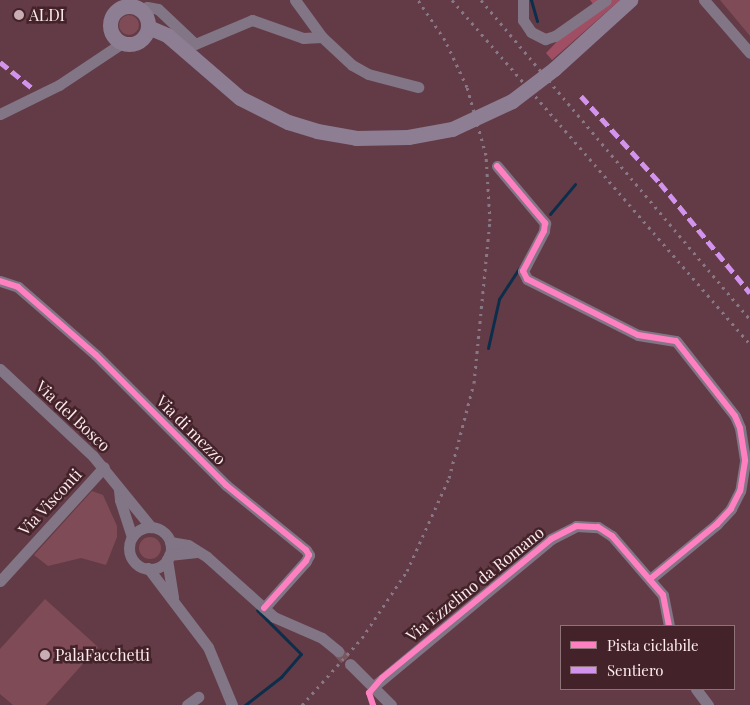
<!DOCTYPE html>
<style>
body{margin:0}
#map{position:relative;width:750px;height:705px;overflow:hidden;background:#633b46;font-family:"Playfair Display",serif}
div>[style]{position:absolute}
.green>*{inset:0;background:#7e4b56}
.round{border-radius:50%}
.forest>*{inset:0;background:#a04e63}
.stream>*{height:3px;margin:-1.5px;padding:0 1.5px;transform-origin:1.5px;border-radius:1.5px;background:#0c2e4b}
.street-tunnel>*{height:11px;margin-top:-5.5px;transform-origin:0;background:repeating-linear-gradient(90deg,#7a565f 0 11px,transparent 0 16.5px)}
.street>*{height:11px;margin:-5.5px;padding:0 5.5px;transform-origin:5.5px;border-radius:5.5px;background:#827585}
.street>.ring{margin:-5.5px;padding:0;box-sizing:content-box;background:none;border:11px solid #827585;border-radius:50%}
.secondary>*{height:15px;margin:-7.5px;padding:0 7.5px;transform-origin:7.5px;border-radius:7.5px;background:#8e7e93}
.secondary>.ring{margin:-7.5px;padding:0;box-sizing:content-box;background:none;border:15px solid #8e7e93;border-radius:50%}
.rail>*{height:3px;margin-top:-1.5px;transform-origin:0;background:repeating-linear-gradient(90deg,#887885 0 2.5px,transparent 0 7.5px)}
.secondary-bridge>*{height:15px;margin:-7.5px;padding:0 7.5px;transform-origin:7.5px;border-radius:7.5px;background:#8e7e93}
.quiet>*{height:5px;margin-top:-2.5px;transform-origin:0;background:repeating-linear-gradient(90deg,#d193ec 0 10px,transparent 0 15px)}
.cycleway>*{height:6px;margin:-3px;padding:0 3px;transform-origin:3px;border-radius:3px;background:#ff80c0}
.dots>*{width:14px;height:14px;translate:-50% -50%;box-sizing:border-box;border:2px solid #432229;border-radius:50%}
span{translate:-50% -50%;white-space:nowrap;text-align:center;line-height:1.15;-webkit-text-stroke:5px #432229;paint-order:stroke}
.poi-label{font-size:16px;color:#feecef}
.left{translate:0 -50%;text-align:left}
.street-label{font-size:16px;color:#feecef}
.legend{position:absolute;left:560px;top:625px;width:175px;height:65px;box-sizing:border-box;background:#432229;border:1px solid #8e7378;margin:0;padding:6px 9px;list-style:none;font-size:15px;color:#feecef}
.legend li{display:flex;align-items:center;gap:10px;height:25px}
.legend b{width:25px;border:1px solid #8e7378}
</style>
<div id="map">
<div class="green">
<div style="clip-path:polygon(720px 0,750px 0,750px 36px)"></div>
<div class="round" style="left:119px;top:15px;width:20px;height:20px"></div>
<div style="clip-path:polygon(92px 491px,103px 495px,117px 526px,117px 537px,106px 565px,81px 558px,48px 566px,34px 555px)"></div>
<div class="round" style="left:139px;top:537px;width:22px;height:22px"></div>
<div style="clip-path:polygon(45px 599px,98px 647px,46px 705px,13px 705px,0 694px,0 649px)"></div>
</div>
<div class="forest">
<div style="clip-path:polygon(590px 0,620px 0,552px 60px,546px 53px,593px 4px)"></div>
</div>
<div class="stream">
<div style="left:531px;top:0;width:22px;rotate:74deg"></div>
<div style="left:550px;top:214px;width:39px;rotate:-50deg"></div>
<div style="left:488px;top:348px;width:50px;rotate:-77.3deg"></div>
<div style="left:499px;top:299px;width:37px;rotate:-57deg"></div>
<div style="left:245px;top:705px;width:46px;rotate:-37.9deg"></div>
<div style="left:281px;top:677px;width:30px;rotate:-49deg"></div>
<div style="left:301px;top:654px;width:62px;rotate:-135deg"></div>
</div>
<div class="street-tunnel">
<div style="left:338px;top:651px;width:18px;rotate:47deg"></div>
</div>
<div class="street">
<div style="left:295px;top:0;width:46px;rotate:53.9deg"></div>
<div style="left:322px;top:37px;width:41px;rotate:43deg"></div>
<div style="left:352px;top:65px;width:18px;rotate:29deg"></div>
<div style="left:368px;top:74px;width:52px;rotate:14.6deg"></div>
<div style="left:523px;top:0;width:20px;rotate:90deg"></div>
<div style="left:523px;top:20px;width:14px;rotate:56deg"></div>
<div style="left:531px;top:32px;width:16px;rotate:27deg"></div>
<div style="left:545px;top:39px;width:10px;rotate:-17deg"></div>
<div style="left:555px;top:36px;width:62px;rotate:-35.2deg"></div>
<div style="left:704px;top:0;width:70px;rotate:49deg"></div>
<div style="left:143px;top:12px;width:6px;rotate:-51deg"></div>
<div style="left:147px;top:7px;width:11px;rotate:10deg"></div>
<div style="left:158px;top:9px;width:51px;rotate:43.4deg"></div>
<div style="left:195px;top:44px;width:62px;rotate:-22.8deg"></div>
<div style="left:252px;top:20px;width:54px;rotate:19.4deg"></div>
<div style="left:303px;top:38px;width:19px;rotate:-3deg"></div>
<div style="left:0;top:114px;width:66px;rotate:-26.2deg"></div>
<div style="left:59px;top:85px;width:76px;rotate:-33.7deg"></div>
<div style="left:497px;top:166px;width:75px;rotate:49.9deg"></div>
<div style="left:545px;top:223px;width:8px;rotate:97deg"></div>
<div style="left:544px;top:231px;width:45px;rotate:117.7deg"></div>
<div style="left:523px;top:271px;width:9px;rotate:63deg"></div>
<div style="left:527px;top:279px;width:124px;rotate:26.8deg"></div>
<div style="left:638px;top:335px;width:38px;rotate:9deg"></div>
<div style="left:676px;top:341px;width:95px;rotate:51.8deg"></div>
<div style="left:735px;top:416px;width:13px;rotate:67deg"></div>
<div style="left:740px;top:428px;width:33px;rotate:81deg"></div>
<div style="left:745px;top:461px;width:30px;rotate:99deg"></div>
<div style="left:740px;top:491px;width:20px;rotate:117deg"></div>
<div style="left:731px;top:509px;width:21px;rotate:133deg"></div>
<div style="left:717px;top:524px;width:87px;rotate:140.6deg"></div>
<div style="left:0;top:281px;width:19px;rotate:18deg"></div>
<div style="left:18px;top:287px;width:103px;rotate:41.1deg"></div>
<div style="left:96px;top:355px;width:184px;rotate:45deg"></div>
<div style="left:226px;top:485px;width:103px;rotate:39.1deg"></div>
<div style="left:306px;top:550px;width:6px;rotate:59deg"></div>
<div style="left:309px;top:555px;width:7px;rotate:117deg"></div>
<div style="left:306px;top:561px;width:63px;rotate:131.8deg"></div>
<div style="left:0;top:369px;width:127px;rotate:43.1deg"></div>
<div style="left:93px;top:456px;width:92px;rotate:50.8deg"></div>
<div style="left:119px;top:490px;width:10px;rotate:84deg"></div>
<div style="left:120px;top:500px;width:39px;rotate:72deg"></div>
<div class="ring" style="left:129px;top:527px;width:31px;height:31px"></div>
<div style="left:170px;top:542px;width:18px;rotate:9deg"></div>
<div style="left:188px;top:545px;width:22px;rotate:32deg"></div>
<div style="left:207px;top:557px;width:90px;rotate:41.8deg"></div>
<div style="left:274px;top:617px;width:52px;rotate:23.6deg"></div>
<div style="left:322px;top:638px;width:21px;rotate:39deg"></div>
<div style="left:169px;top:555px;width:28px;rotate:-6deg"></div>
<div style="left:167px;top:559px;width:39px;rotate:81deg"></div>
<div style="left:148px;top:568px;width:99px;rotate:52.8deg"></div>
<div style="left:208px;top:647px;width:63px;rotate:67.5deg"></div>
<div style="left:0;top:581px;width:154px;rotate:-47.6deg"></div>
<div style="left:350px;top:664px;width:58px;rotate:45deg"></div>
<div style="left:373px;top:687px;width:231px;rotate:-39.7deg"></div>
<div style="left:551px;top:539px;width:28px;rotate:-27deg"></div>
<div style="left:576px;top:526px;width:22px;rotate:3deg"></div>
<div style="left:598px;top:527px;width:17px;rotate:33deg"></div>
<div style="left:612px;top:536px;width:78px;rotate:49.2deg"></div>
<div style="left:663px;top:595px;width:32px;rotate:79deg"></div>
<div style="left:696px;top:689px;width:20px;rotate:53deg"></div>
<div style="left:187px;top:705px;width:14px;rotate:-36deg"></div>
</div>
<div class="secondary">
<div class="ring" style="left:110px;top:6px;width:23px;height:23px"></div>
<div style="left:148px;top:27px;width:21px;rotate:23deg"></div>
<div style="left:167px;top:35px;width:96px;rotate:40.8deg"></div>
<div style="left:240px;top:98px;width:54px;rotate:26.6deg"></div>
<div style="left:288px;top:122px;width:30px;rotate:17deg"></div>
<div style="left:317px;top:131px;width:40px;rotate:10deg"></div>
<div style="left:356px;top:138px;width:52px;rotate:-1.1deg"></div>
<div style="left:408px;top:137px;width:45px;rotate:-10.3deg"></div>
<div style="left:554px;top:69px;width:103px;rotate:-42.2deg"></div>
</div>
<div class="rail">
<div style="left:452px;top:0;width:455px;rotate:49.1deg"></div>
<div style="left:481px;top:0;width:418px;rotate:49.9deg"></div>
<div style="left:302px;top:705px;width:90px;rotate:-48.2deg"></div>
<div style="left:362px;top:638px;width:81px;rotate:-56.1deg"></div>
<div style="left:407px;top:571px;width:102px;rotate:-65.7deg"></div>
<div style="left:449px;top:478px;width:98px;rotate:-75.3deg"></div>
<div style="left:474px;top:383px;width:163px;rotate:-84.4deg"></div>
<div style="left:490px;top:221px;width:66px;rotate:-93.5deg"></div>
<div style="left:486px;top:155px;width:71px;rotate:-105.6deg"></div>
<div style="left:467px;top:87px;width:52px;rotate:-115.1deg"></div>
<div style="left:445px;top:40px;width:48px;rotate:-124deg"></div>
</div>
<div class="secondary-bridge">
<div style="left:452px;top:129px;width:66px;rotate:-25deg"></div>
<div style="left:512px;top:101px;width:53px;rotate:-37.3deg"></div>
</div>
<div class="quiet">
<div style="left:0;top:62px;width:40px;rotate:39deg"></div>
<div style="left:581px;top:96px;width:118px;rotate:47.8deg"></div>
<div style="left:660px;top:183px;width:142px;rotate:50.7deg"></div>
</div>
<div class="cycleway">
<div style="left:497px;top:166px;width:75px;rotate:49.9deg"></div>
<div style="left:545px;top:223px;width:8px;rotate:97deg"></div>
<div style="left:544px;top:231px;width:45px;rotate:117.7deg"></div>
<div style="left:523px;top:271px;width:9px;rotate:63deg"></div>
<div style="left:527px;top:279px;width:124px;rotate:26.8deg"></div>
<div style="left:638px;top:335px;width:38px;rotate:9deg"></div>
<div style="left:676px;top:341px;width:95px;rotate:51.8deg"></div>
<div style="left:735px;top:416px;width:13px;rotate:67deg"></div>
<div style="left:740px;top:428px;width:33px;rotate:81deg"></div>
<div style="left:745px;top:461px;width:30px;rotate:99deg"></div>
<div style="left:740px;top:491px;width:20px;rotate:117deg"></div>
<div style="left:731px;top:509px;width:21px;rotate:133deg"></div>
<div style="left:717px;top:524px;width:87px;rotate:140.6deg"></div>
<div style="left:0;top:281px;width:19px;rotate:18deg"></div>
<div style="left:18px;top:287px;width:103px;rotate:41.1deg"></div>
<div style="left:96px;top:355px;width:184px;rotate:45deg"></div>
<div style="left:226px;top:485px;width:103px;rotate:39.1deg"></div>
<div style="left:306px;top:550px;width:6px;rotate:59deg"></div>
<div style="left:309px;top:555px;width:7px;rotate:117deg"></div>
<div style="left:306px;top:561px;width:63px;rotate:131.8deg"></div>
<div style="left:373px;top:705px;width:13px;rotate:-108deg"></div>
<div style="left:369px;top:693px;width:20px;rotate:-49deg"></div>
<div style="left:382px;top:678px;width:219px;rotate:-39.4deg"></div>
<div style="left:551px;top:539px;width:28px;rotate:-27deg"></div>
<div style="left:576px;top:526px;width:22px;rotate:3deg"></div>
<div style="left:598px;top:527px;width:17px;rotate:33deg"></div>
<div style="left:612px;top:536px;width:78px;rotate:49.2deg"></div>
<div style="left:663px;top:595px;width:32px;rotate:79deg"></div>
</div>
<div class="dots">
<div style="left:19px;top:15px;background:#c8aeb4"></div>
<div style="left:45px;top:655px;background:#c8aeb4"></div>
</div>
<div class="poi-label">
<span class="left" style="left:29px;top:15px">ALDI</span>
<span class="left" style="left:55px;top:655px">PalaFacchetti</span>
</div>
<div class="street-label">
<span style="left:73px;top:416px;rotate:43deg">Via del Bosco</span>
<span style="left:191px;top:430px;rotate:45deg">Via di mezzo</span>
<span style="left:50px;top:502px;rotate:-47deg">Via Visconti</span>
<span style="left:475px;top:584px;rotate:-39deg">Via Ezzelino da Romano</span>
</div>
<ul class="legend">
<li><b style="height:6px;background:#ff80c0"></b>Pista ciclabile</li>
<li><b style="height:6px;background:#d193ec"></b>Sentiero</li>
</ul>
</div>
